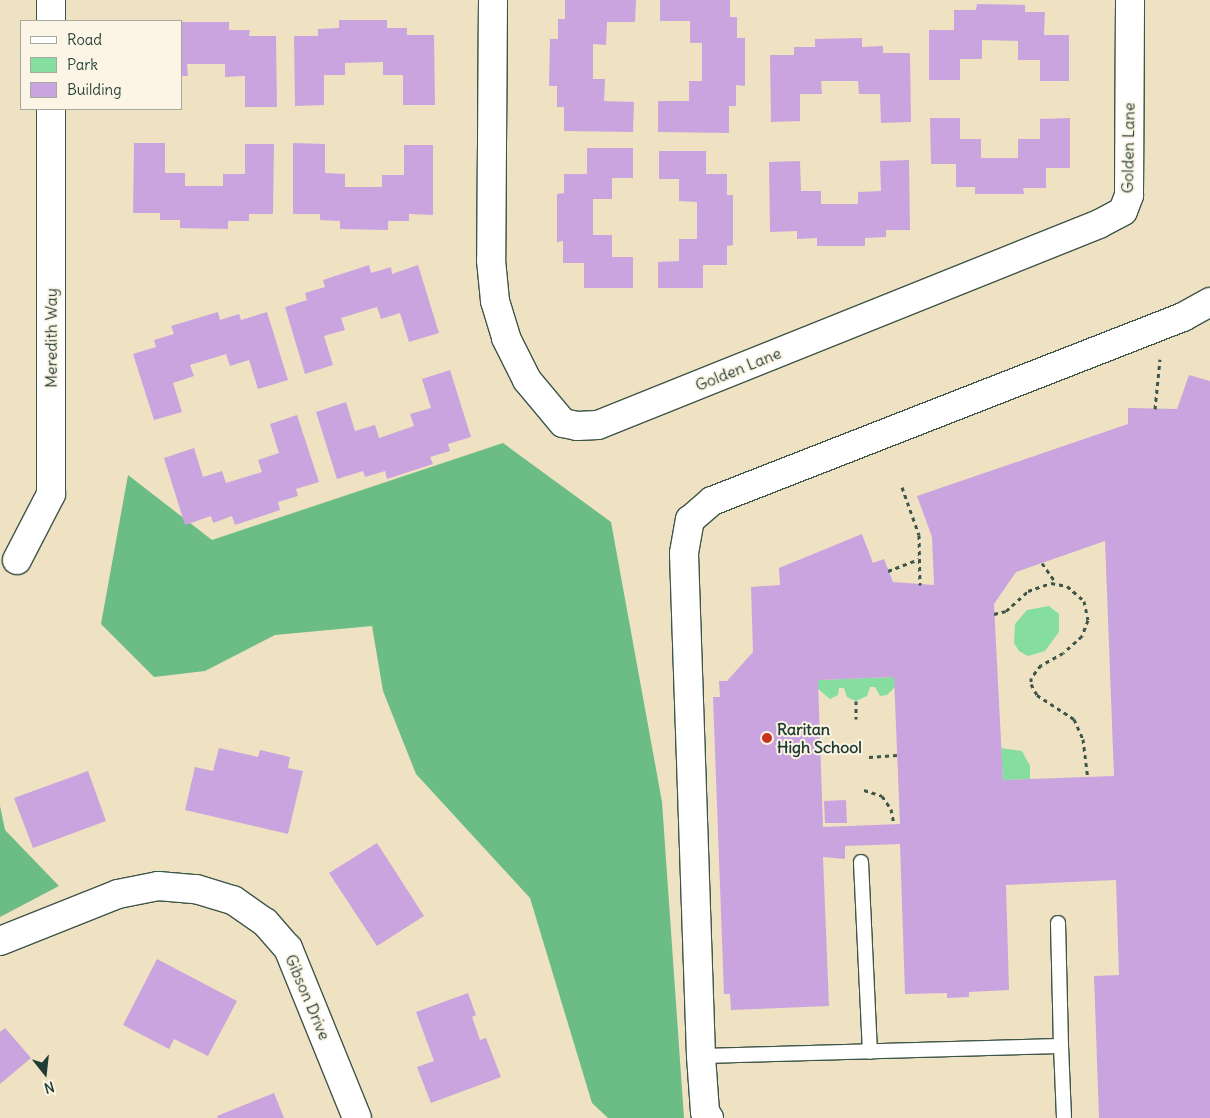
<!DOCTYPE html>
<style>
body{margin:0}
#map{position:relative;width:1210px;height:1118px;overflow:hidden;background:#eee2c2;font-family:Delius,sans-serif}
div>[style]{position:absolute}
.green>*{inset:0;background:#86dda0}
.forest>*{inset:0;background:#6cbc86}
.building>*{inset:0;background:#caa4df}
.path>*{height:3px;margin-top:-1.5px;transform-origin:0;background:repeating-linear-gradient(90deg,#3e5649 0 4px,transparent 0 8px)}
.roads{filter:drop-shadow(1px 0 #3e5649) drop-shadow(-1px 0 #3e5649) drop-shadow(0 1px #3e5649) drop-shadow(0 -1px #3e5649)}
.service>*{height:14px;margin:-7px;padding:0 7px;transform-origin:7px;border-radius:7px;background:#fff}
.minor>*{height:28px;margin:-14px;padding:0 14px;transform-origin:14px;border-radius:14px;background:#fff}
.dots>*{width:14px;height:14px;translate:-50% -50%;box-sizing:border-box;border:2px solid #fcf5e5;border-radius:50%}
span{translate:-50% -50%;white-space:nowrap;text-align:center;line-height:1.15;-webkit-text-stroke:4px #fcf5e5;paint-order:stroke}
.street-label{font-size:16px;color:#1f3d34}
.poi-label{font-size:16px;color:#1f3d34;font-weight:700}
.left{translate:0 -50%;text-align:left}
.legend{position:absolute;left:20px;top:20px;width:162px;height:90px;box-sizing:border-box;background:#fcf5e5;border:1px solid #a4ab9e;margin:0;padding:6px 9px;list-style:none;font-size:15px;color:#1f3d34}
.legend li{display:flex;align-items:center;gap:10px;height:25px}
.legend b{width:25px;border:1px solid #a4ab9e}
.north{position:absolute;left:20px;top:1048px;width:50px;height:50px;-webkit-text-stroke:4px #fcf5e5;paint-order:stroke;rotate:164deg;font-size:14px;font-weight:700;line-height:20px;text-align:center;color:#1f3d34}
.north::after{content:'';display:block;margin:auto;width:18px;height:22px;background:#1f3d34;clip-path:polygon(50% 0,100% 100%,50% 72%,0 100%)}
</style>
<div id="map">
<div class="green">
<div style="clip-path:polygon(1049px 606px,1059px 614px,1059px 632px,1045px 651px,1028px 656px,1019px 651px,1014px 643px,1015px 624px,1027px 610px)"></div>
<div style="clip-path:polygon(894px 677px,895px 687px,887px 695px,880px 696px,875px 687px,870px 687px,867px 696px,856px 701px,847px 697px,844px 688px,839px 688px,838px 695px,830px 699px,818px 689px,818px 680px)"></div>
<div style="clip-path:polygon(1001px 748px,1022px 751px,1030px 766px,1030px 779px,1003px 780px)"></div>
</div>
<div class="forest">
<div style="clip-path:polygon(503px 443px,611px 522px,662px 802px,684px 1118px,608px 1118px,592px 1103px,530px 898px,416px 774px,383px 691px,372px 626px,275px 635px,205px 671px,154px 677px,101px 624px,128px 475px,212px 540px)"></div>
<div style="clip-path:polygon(0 806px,5px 830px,59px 886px,0 917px)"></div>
</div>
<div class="building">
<div style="clip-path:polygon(565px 0,636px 0,635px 22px,607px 22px,606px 45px,593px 44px,593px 79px,605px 79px,604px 101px,634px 102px,633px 132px,564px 131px,564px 107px,557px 107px,557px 86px,549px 86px,550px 39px,558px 39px,558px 19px,565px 19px)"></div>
<div style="clip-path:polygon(660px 0,730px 0,730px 17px,737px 17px,737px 38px,745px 38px,745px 86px,736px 85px,736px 106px,729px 106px,729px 133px,658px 132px,658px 101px,689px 101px,689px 81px,702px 81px,702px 43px,690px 43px,690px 21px,660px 21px)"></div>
<div style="clip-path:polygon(977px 4px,1025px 5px,1025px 12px,1045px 12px,1044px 35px,1069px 35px,1069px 81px,1040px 81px,1040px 60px,1018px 60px,1018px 41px,982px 40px,982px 59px,960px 59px,960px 80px,929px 80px,929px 30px,954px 30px,954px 10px,976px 10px)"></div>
<div style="clip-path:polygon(339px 20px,387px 20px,387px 28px,407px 28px,407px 35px,434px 35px,435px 105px,403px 105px,403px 75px,383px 75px,383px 62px,345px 63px,345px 75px,324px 75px,324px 105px,295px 106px,294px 36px,318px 36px,318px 29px,339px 28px)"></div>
<div style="clip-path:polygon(181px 22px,229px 22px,229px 30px,250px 30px,249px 36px,276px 36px,277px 107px,245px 107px,245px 76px,225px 77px,225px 64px,187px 64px,188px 76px,181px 76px)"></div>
<div style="clip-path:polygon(862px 38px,862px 47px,883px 46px,883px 53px,910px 53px,911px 122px,881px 123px,880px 94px,859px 94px,858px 81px,821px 81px,822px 94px,800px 94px,800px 121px,771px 122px,770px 55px,794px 55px,794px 47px,815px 47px,815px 39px)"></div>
<div style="clip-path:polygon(930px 118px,960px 118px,960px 139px,981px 139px,981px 158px,1018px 158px,1018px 139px,1040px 139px,1040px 119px,1070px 118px,1070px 168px,1046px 168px,1046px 188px,1023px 188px,1024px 194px,975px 194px,975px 187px,956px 187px,956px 164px,931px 164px)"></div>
<div style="clip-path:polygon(134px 143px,165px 143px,165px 173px,185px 173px,185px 186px,223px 186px,223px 174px,245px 174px,245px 144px,274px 144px,273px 214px,249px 214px,249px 221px,228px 221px,228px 229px,180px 228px,180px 220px,160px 220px,160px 213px,133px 213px)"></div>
<div style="clip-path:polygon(293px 143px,325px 144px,325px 173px,345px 174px,345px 187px,382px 187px,382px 175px,404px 175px,404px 145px,433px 145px,433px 215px,409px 214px,409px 221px,388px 221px,388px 230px,340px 229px,340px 221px,320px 220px,320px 214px,293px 214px)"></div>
<div style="clip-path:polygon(587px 148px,633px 148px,633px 178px,612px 178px,612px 199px,593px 199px,593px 235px,612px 235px,612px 257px,633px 257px,633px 288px,584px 288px,584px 263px,563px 263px,563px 241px,557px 242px,557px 194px,564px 193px,564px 174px,587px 174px)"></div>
<div style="clip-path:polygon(659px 151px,706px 151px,706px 174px,727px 174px,727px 195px,733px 195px,733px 245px,727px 246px,727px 265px,703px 265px,703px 288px,658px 288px,658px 262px,679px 261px,679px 239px,697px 239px,697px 202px,679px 201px,679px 179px,659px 179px)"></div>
<div style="clip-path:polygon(909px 160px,910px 230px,886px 230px,886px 237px,865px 238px,865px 246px,817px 246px,817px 238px,797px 239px,797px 231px,770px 232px,769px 162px,800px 161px,801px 191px,821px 191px,821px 204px,858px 204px,858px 192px,881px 191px,880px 161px)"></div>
<div style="clip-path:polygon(369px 265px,371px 273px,391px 267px,392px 274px,418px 265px,439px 333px,409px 342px,400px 313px,381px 319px,377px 307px,341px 318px,345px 330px,324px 336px,333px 365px,305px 374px,285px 307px,307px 300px,305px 293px,325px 287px,323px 280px)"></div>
<div style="clip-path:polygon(218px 312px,220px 320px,239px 314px,241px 320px,267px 312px,288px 380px,258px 389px,249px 360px,230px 366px,226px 354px,190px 365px,194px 376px,173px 383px,182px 412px,154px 420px,133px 354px,156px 347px,154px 340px,174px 334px,171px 326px)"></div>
<div style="clip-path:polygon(450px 370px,471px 437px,448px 444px,450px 451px,430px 457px,433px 464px,387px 479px,385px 471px,365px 477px,363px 471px,337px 479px,316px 412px,346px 402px,355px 431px,375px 425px,379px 438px,414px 426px,410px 414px,431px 408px,422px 379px)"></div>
<div style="clip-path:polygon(evenodd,1189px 375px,1210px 381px,1210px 1118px,1099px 1118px,1094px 976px,1119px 975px,1116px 880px,1006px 885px,1009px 990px,969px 992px,969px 997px,947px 998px,947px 993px,905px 994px,900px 844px,845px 846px,845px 859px,823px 857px,829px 1006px,731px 1010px,730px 994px,724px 994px,713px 697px,720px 697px,719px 681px,727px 681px,753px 652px,751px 587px,780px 585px,779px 568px,862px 534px,873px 563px,884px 559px,893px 582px,934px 585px,932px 537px,917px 496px,1128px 424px,1128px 408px,1177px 409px,1189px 375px,1105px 541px,1114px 776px,1003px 780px,994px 604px,1016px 572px,1105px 541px,1189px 375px,894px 677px,900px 824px,823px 827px,818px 680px,894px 677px)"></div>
<div style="clip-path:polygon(297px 415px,319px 482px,296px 489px,298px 496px,278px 502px,280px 510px,235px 525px,232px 516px,213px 523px,211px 516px,185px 525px,164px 458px,194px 448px,203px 477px,222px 471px,226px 483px,262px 472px,258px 460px,279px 453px,270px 424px)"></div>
<div style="clip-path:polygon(219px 748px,258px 757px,260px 750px,290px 757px,288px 768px,303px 771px,288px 834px,185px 810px,195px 767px,213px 771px)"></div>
<div style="clip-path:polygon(88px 771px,106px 821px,33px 848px,14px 798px)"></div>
<div style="clip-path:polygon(846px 800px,847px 823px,825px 823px,824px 801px)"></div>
<div style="clip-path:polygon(377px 843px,424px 916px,377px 946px,329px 873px)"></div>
<div style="clip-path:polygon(157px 959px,237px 1001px,208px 1056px,174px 1039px,169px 1049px,123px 1025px)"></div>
<div style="clip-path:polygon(468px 993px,476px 1015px,472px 1017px,480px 1040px,486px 1038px,501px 1077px,431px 1103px,417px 1067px,434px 1061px,416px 1012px)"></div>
<div style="clip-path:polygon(5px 1028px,31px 1058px,0 1084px,0 1032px)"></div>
<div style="clip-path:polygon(274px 1093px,284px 1118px,218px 1118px,217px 1116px)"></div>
</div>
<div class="path">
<div style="left:1155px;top:409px;width:50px;rotate:-84.3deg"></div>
<div style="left:902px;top:487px;width:51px;rotate:70.5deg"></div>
<div style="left:919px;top:535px;width:50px;rotate:88.9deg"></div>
<div style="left:1042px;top:563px;width:24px;rotate:55deg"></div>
<div style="left:888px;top:571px;width:33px;rotate:-21deg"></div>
<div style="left:994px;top:614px;width:12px;rotate:-14deg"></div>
<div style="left:1006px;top:611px;width:30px;rotate:-42deg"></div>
<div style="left:1028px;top:591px;width:24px;rotate:-19deg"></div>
<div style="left:1051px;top:583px;width:16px;rotate:11deg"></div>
<div style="left:1067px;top:586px;width:23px;rotate:41deg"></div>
<div style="left:1084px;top:601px;width:19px;rotate:78deg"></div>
<div style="left:1088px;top:620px;width:17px;rotate:111deg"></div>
<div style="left:1082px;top:636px;width:25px;rotate:138deg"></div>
<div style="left:1063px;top:653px;width:25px;rotate:151deg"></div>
<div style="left:1041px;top:665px;width:16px;rotate:128deg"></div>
<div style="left:1031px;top:678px;width:6px;rotate:90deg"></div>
<div style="left:1031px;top:684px;width:13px;rotate:61deg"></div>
<div style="left:1037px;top:695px;width:44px;rotate:33deg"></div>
<div style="left:1074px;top:719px;width:22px;rotate:66deg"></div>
<div style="left:1083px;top:739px;width:38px;rotate:83deg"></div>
<div style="left:856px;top:701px;width:18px;rotate:90deg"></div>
<div style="left:869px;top:757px;width:28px;rotate:-4deg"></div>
<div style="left:864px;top:790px;width:19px;rotate:18deg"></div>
<div style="left:882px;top:796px;width:16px;rotate:55deg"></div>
<div style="left:891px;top:809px;width:15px;rotate:79deg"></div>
</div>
<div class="roads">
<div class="service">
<div style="left:861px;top:862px;width:190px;rotate:87.3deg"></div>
<div style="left:1058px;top:923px;width:123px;rotate:88.6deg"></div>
<div style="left:701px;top:1056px;width:360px;rotate:-1.6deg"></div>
<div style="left:1061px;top:1046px;width:72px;rotate:87.6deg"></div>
</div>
<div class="minor">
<div style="left:51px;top:0;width:21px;rotate:90deg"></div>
<div style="left:493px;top:0;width:260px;rotate:90.4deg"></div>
<div style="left:491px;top:260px;width:41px;rotate:84.4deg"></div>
<div style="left:495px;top:301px;width:39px;rotate:73deg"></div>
<div style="left:506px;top:338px;width:47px;rotate:63.4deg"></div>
<div style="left:527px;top:380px;width:56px;rotate:50.1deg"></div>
<div style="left:563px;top:423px;width:14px;rotate:12deg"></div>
<div style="left:577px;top:426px;width:21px;rotate:-3deg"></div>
<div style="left:598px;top:425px;width:540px;rotate:-21.86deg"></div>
<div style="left:1099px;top:224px;width:27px;rotate:-28deg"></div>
<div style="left:1123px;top:211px;width:17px;rotate:-69deg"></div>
<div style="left:1129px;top:195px;width:195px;rotate:-89.7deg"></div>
<div style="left:17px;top:560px;width:74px;rotate:-62.7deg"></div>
<div style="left:51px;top:494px;width:385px;rotate:-90deg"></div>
<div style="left:0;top:941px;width:127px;rotate:-21.7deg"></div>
<div style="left:118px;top:894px;width:41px;rotate:-11.3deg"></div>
<div style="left:158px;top:886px;width:38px;rotate:5deg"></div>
<div style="left:196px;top:889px;width:39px;rotate:17deg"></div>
<div style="left:233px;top:900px;width:39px;rotate:35deg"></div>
<div style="left:265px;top:922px;width:35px;rotate:49deg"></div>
<div style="left:288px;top:948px;width:183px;rotate:67.9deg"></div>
<div style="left:709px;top:1118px;width:7px;rotate:-124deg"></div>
<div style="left:705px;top:1112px;width:56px;rotate:-94.1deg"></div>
<div style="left:701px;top:1056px;width:503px;rotate:-91.94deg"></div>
<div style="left:684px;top:553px;width:34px;rotate:-80deg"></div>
<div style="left:690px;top:520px;width:29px;rotate:-41deg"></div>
<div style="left:712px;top:501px;width:506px;rotate:-21.34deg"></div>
<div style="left:1183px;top:317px;width:31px;rotate:-29deg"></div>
</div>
</div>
<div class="dots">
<div style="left:767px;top:738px;background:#c8321e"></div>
</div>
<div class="street-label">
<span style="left:1128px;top:148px;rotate:-89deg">Golden Lane</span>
<span style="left:51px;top:338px;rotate:-90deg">Meredith Way</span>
<span style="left:738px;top:369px;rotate:-22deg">Golden Lane</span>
<span style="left:308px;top:997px;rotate:67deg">Gibson Drive</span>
</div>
<div class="poi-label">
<span class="left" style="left:777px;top:738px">Raritan<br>High School</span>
</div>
<ul class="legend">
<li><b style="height:6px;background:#fff"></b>Road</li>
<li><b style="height:14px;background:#86dda0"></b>Park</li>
<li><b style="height:14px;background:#caa4df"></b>Building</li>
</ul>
<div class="north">N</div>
</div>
